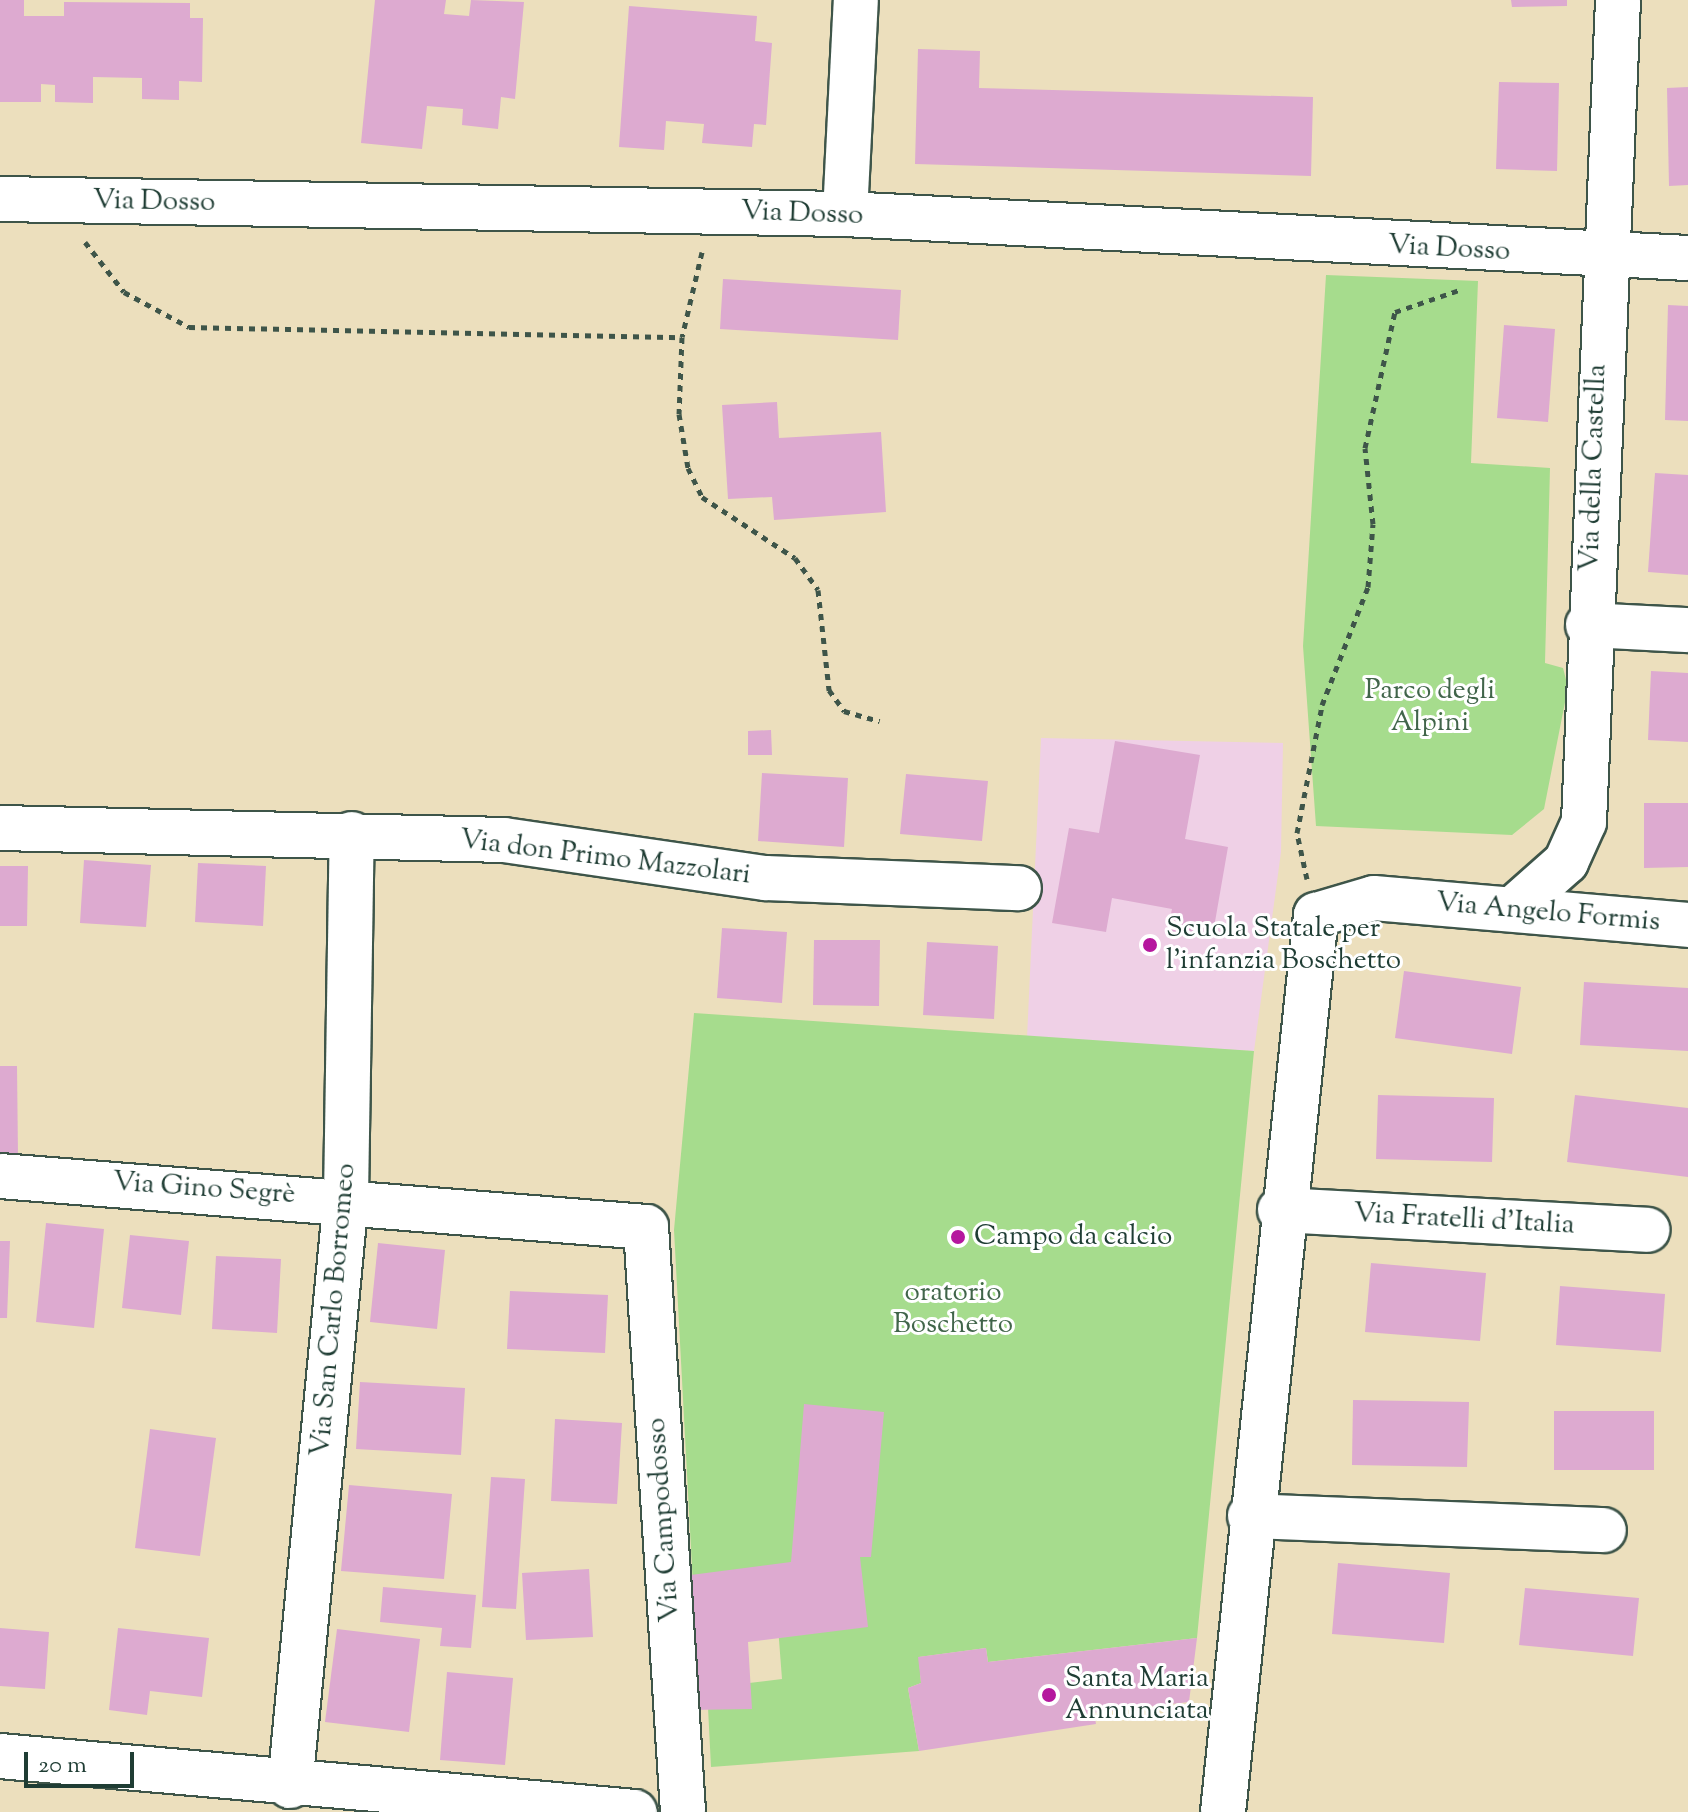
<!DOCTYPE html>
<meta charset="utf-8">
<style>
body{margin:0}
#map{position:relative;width:1688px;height:1812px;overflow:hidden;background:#ecdfbd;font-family:"Sorts Mill Goudy",serif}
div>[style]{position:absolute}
.built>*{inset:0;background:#efd0e6}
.green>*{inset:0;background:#a6dc8d}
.building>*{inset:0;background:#ddaad0}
.path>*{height:5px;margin-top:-2.5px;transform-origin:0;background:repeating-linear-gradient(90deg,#3e5549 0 6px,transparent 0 12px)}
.roads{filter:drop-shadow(2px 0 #3e5549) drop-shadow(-2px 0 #3e5549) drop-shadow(0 2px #3e5549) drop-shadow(0 -2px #3e5549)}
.minor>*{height:44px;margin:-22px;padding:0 22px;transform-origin:22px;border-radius:22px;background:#fff}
.dots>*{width:22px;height:22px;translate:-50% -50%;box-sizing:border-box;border:4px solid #fff;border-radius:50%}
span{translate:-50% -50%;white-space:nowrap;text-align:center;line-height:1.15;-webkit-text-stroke:6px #fff;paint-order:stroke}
.street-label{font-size:28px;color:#1f3d34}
.park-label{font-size:28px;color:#41654a}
.poi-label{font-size:28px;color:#1f3d34}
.left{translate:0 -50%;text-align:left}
.scale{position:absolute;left:24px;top:1752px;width:110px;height:36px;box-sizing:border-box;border:4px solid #1f3d34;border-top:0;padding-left:10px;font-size:24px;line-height:28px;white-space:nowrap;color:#1f3d34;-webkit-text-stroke:6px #fff;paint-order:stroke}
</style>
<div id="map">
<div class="built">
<div style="clip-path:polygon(1041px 738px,1283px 743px,1281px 852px,1254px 1051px,1027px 1038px)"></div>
</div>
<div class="green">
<div style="clip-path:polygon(1326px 275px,1478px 281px,1471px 463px,1550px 468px,1545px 663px,1563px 668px,1568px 687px,1544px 809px,1512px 835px,1316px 826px,1303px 646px)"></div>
<div style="clip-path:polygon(694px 1013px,1254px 1051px,1197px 1638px,988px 1662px,986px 1648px,919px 1657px,921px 1683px,908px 1688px,919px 1751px,711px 1767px,707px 1688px,782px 1679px,777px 1614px,693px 1586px,674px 1230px)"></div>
</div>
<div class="building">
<div style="clip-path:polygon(0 0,24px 0,24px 16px,64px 16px,64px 2px,190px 3px,190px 18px,203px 18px,202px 82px,179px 81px,179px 100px,142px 99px,142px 78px,93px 77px,93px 103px,55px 102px,55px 85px,41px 84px,41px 102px,0 102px)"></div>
<div style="clip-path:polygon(375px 0,446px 0,444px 14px,469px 16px,471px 0,524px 2px,515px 99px,501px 97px,498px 129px,462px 125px,463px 109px,427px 106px,422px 149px,361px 143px)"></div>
<div style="clip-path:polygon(1511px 0,1567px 0,1567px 6px,1512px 7px)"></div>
<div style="clip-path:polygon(629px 6px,757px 16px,755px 41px,772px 43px,766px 125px,754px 124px,752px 147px,702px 143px,704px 124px,666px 121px,664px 150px,619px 147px)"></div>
<div style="clip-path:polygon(918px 49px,980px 51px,979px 88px,1313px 97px,1311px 176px,915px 164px)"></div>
<div style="clip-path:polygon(1499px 82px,1559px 83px,1557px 171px,1496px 169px)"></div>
<div style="clip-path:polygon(1688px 87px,1688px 185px,1669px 186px,1667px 88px)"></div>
<div style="clip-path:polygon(723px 279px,901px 290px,898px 340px,720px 329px)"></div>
<div style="clip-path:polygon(1668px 305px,1688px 306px,1688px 421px,1665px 420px)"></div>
<div style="clip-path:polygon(1504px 325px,1555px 329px,1548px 422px,1497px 418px)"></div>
<div style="clip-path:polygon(777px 402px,779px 438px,881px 432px,886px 512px,774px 520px,772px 497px,728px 499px,722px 405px)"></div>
<div style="clip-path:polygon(1655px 473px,1688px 475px,1688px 575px,1648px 572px)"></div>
<div style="clip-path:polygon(1651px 671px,1688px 673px,1688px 742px,1648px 740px)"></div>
<div style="clip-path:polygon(771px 730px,772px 755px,748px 755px,748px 731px)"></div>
<div style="clip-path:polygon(1115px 741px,1200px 755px,1185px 839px,1228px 847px,1212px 939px,1167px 932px,1172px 909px,1112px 898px,1106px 932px,1052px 923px,1069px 828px,1099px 833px)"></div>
<div style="clip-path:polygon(762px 773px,848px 778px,844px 847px,758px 841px)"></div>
<div style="clip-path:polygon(906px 774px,988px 781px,982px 841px,900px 834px)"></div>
<div style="clip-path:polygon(1644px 803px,1688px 803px,1688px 867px,1644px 868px)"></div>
<div style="clip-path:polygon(84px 860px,151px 865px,146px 927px,80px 923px)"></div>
<div style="clip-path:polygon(198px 863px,266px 866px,263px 926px,195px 922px)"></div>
<div style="clip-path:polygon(0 866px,28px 866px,27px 926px,0 926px)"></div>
<div style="clip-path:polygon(722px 928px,787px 932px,782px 1003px,717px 998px)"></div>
<div style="clip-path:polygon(814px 940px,880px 940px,879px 1006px,813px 1005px)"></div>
<div style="clip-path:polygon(927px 942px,998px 946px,994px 1019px,923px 1015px)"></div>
<div style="clip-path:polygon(1404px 971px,1521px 987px,1512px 1054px,1395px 1038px)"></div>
<div style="clip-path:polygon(1584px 982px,1688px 988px,1688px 1051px,1580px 1045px)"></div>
<div style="clip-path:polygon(0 1066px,17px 1066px,18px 1157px,0 1157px)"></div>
<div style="clip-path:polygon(1378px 1095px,1494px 1098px,1492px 1162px,1376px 1159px)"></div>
<div style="clip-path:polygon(1575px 1095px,1688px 1108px,1688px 1177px,1567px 1162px)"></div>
<div style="clip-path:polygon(46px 1223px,104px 1229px,94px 1328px,36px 1322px)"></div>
<div style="clip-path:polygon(130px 1235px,189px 1241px,181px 1315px,122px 1308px)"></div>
<div style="clip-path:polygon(0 1241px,10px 1241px,7px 1318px,0 1318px)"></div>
<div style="clip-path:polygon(378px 1243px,445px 1250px,437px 1329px,370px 1322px)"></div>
<div style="clip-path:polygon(216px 1256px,281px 1259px,277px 1333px,212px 1329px)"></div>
<div style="clip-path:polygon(1371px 1263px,1486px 1273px,1480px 1341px,1365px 1332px)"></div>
<div style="clip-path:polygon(1560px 1286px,1665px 1294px,1661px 1352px,1556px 1345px)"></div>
<div style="clip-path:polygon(510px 1291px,608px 1295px,605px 1353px,507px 1349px)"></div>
<div style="clip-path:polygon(360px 1382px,465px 1388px,461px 1455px,356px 1449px)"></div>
<div style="clip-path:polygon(1353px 1400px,1469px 1402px,1467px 1467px,1352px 1465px)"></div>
<div style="clip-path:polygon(804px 1404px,884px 1412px,871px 1557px,860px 1557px,868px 1627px,748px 1642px,752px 1709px,690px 1710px,683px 1576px,791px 1562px)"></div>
<div style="clip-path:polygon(1554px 1411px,1654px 1411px,1654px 1470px,1554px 1470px)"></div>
<div style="clip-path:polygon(555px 1419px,622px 1423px,617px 1504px,551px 1501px)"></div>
<div style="clip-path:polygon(150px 1429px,216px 1438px,200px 1556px,135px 1548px)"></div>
<div style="clip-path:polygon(491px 1477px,525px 1479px,516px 1609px,482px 1607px)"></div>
<div style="clip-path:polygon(349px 1485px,452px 1494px,444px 1579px,341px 1571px)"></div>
<div style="clip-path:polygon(1338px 1563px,1450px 1573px,1444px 1643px,1332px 1634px)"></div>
<div style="clip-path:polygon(589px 1569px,593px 1637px,526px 1640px,522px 1573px)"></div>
<div style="clip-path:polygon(383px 1587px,476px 1595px,471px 1648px,440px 1646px,442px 1628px,380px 1622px)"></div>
<div style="clip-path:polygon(1525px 1588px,1639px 1598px,1633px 1656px,1519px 1645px)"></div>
<div style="clip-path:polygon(0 1628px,49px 1632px,45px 1689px,0 1686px)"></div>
<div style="clip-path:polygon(118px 1628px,209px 1638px,202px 1697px,150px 1691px,147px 1715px,109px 1710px)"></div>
<div style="clip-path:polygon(337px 1629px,420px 1639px,409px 1732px,325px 1722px)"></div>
<div style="clip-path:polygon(1197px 1638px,1189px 1702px,1094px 1713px,1096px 1724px,919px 1751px,908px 1688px,921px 1683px,918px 1657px,986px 1648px,988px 1662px)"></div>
<div style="clip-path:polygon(447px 1672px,513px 1678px,505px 1765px,440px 1760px)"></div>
</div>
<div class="path">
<div style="left:85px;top:242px;width:63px;rotate:52deg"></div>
<div style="left:124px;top:292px;width:74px;rotate:28.3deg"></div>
<div style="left:189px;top:327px;width:493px;rotate:1.2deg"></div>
<div style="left:702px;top:252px;width:87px;rotate:103.2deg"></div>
<div style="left:682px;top:337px;width:77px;rotate:92.2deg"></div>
<div style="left:679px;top:414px;width:55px;rotate:80.5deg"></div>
<div style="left:688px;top:468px;width:32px;rotate:64deg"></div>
<div style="left:702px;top:497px;width:111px;rotate:33.3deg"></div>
<div style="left:795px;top:558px;width:39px;rotate:54deg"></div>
<div style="left:818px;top:590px;width:101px;rotate:83.7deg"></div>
<div style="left:829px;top:690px;width:26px;rotate:54deg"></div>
<div style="left:844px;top:711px;width:37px;rotate:16deg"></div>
<div style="left:1307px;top:879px;width:47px;rotate:-102.3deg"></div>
<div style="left:1297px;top:833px;width:130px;rotate:-78.9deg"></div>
<div style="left:1322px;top:705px;width:127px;rotate:-68.7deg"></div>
<div style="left:1368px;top:587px;width:63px;rotate:-85.5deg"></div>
<div style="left:1373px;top:524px;width:76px;rotate:-96deg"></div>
<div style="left:1365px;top:448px;width:139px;rotate:-77.6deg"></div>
<div style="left:1395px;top:312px;width:71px;rotate:-18.9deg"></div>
</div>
<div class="roads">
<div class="minor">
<div style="left:0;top:199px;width:845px;rotate:1.02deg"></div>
<div style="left:845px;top:214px;width:844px;rotate:2.99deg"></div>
<div style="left:845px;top:214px;width:214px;rotate:-87.1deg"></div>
<div style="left:1588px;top:625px;width:100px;rotate:2.9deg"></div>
<div style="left:0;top:828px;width:504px;rotate:1.36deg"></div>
<div style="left:504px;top:840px;width:265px;rotate:8.3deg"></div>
<div style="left:766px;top:878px;width:253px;rotate:2.3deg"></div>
<div style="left:1513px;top:909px;width:71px;rotate:-41.6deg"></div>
<div style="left:1566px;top:862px;width:44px;rotate:-65.8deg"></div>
<div style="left:1584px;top:822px;width:823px;rotate:-87.63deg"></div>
<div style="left:0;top:1176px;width:648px;rotate:4.51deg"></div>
<div style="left:646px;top:1227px;width:586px;rotate:86.38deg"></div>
<div style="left:1280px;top:1210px;width:368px;rotate:3.1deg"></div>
<div style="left:1250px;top:1516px;width:354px;rotate:2.3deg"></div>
<div style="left:0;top:1756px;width:637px;rotate:5.04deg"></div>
<div style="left:290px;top:1786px;width:591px;rotate:-84.56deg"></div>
<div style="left:346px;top:1198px;width:364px;rotate:-89.1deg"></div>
<div style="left:1223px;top:1812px;width:902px;rotate:-84.08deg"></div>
<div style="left:1316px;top:915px;width:60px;rotate:-16.3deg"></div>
<div style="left:1374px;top:898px;width:315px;rotate:4.9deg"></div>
</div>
</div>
<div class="dots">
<div style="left:1150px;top:945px;background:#b5179e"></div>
<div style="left:958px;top:1237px;background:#b5179e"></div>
<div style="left:1049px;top:1695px;background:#b5179e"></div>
</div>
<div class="street-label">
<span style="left:154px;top:202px;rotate:1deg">Via Dosso</span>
<span style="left:802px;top:214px;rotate:2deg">Via Dosso</span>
<span style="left:1449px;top:249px;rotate:3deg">Via Dosso</span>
<span style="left:1594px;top:468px;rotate:-88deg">Via della Castella</span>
<span style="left:605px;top:858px;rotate:7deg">Via don Primo Mazzolari</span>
<span style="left:1548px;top:913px;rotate:5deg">Via Angelo Formis</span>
<span style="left:204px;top:1189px;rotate:4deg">Via Gino Segrè</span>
<span style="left:1464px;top:1220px;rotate:3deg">Via Fratelli d'Italia</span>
<span style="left:334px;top:1310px;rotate:-85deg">Via San Carlo Borromeo</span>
<span style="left:664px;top:1520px;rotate:-94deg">Via Campodosso</span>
</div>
<div class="park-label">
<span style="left:1430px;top:707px">Parco degli<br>Alpini</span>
<span style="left:953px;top:1309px">oratorio<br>Boschetto</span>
</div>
<div class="poi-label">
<span class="left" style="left:1166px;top:945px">Scuola Statale per<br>l'infanzia Boschetto</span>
<span class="left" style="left:974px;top:1237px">Campo da calcio</span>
<span class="left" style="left:1065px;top:1695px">Santa Maria<br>Annunciata</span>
</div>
<div class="scale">20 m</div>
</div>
